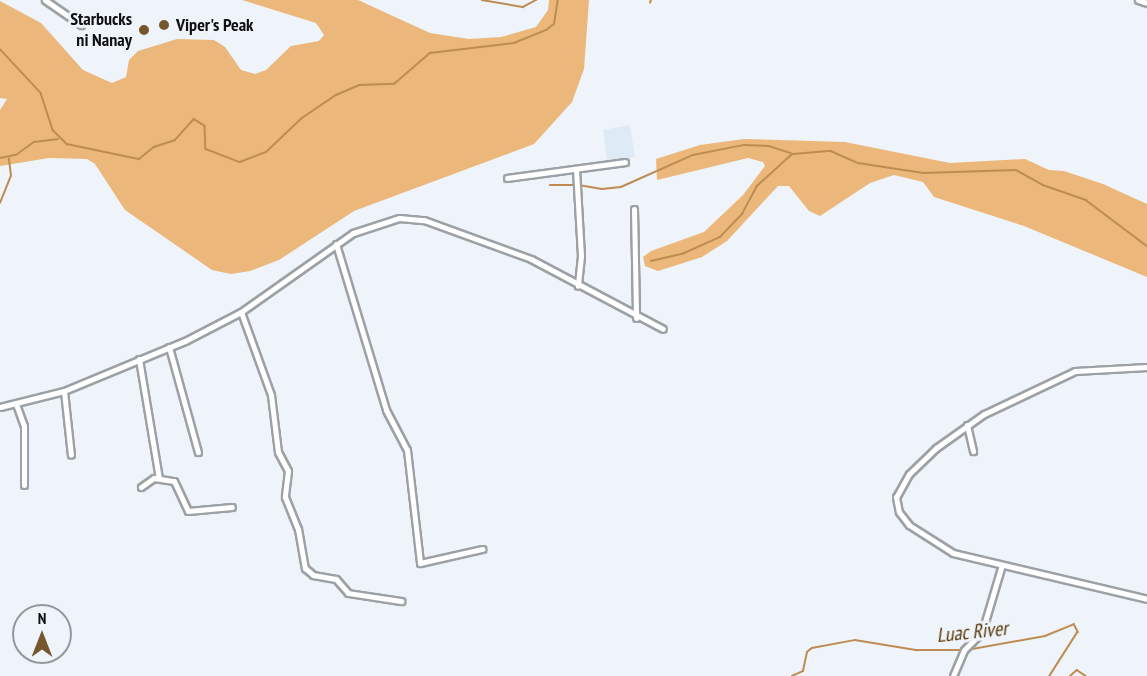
<!DOCTYPE html>
<style>
body{margin:0}
#map{position:relative;width:1147px;height:676px;overflow:hidden;background:#eef4f9;font-family:"PT Sans Narrow",sans-serif}
div>[style]{position:absolute}
.built>*{inset:0;background:#deeaf4}
.forest>*{inset:0;background:#ebb77b}
.stream>*{height:1.5px;margin:-0.75px;padding:0 0.75px;transform-origin:0.75px;border-radius:0.75px;background:#be8c52}
.roads{filter:drop-shadow(2px 0 #9ba1a5) drop-shadow(-2px 0 #9ba1a5) drop-shadow(0 2px #9ba1a5) drop-shadow(0 -2px #9ba1a5)}
.minor>*{height:5px;margin:-2.5px;padding:0 2.5px;transform-origin:2.5px;border-radius:2.5px;background:#fff}
.dots>*{width:16px;height:16px;translate:-50% -50%;box-sizing:border-box;border:3px solid #eef4f9;border-radius:50%}
span{translate:-50% -50%;white-space:nowrap;text-align:center;line-height:1.15;-webkit-text-stroke:6px #eef4f9;paint-order:stroke}
.poi-label{font-size:18px;color:#0d0f11;font-weight:700}
.right{translate:-100% -50%;text-align:right}
.left{translate:0 -50%;text-align:left}
.water-label{font-size:20px;color:#593706;font-style:italic}
.north{position:absolute;left:12px;top:604px;width:60px;height:60px;box-sizing:border-box;background:#eef4f9;border:2px solid #94989c;border-radius:50%;rotate:0deg;font-size:16px;font-weight:700;line-height:24px;text-align:center;color:#0d0f11}
.north::after{content:'';display:block;margin:auto;width:21px;height:27px;background:#77562d;clip-path:polygon(50% 0,100% 100%,50% 72%,0 100%)}
</style>
<div id="map">
<div class="built">
<div style="clip-path:polygon(630px 125px,635px 157px,607px 160px,603px 130px)"></div>
</div>
<div class="forest">
<div style="clip-path:polygon(242px 0,358px 0,430px 33px,469px 39px,501px 37px,536px 27px,548px 10px,549px 0,589px 0,584px 69px,572px 102px,534px 144px,354px 211px,279px 260px,250px 271px,231px 274px,212px 270px,125px 210px,95px 164px,87px 159px,49px 158px,0 166px,0 110px,7px 99px,0 98px,0 1px,41px 23px,83px 70px,112px 83px,126px 77px,129px 60px,138px 51px,177px 39px,214px 40px,225px 47px,241px 70px,255px 74px,266px 70px,291px 46px,319px 41px,324px 35px,316px 23px)"></div>
<div style="clip-path:polygon(744px 139px,845px 142px,950px 163px,1025px 159px,1049px 170px,1064px 171px,1103px 184px,1147px 204px,1147px 277px,1024px 226px,934px 197px,923px 182px,894px 175px,870px 183px,820px 216px,809px 211px,789px 186px,778px 186px,727px 241px,702px 257px,658px 271px,645px 266px,643px 257px,651px 251px,704px 232px,743px 195px,765px 166px,763px 162px,748px 158px,657px 180px,656px 159px,700px 145px)"></div>
</div>
<div class="stream">
<div style="left:482px;top:0;width:42px;rotate:9.7deg"></div>
<div style="left:523px;top:7px;width:15px;rotate:-28deg"></div>
<div style="left:650px;top:3px;width:3px;rotate:-72deg"></div>
<div style="left:0;top:49px;width:60px;rotate:47deg"></div>
<div style="left:41px;top:93px;width:39px;rotate:72deg"></div>
<div style="left:53px;top:130px;width:20px;rotate:45deg"></div>
<div style="left:67px;top:144px;width:74px;rotate:11.8deg"></div>
<div style="left:139px;top:159px;width:19px;rotate:-39deg"></div>
<div style="left:154px;top:147px;width:22px;rotate:-18deg"></div>
<div style="left:175px;top:140px;width:28px;rotate:-48deg"></div>
<div style="left:194px;top:119px;width:13px;rotate:32deg"></div>
<div style="left:205px;top:126px;width:23px;rotate:88deg"></div>
<div style="left:206px;top:149px;width:36px;rotate:21deg"></div>
<div style="left:240px;top:162px;width:28px;rotate:-21deg"></div>
<div style="left:266px;top:152px;width:50px;rotate:-43.4deg"></div>
<div style="left:302px;top:118px;width:41px;rotate:-34.1deg"></div>
<div style="left:336px;top:95px;width:25px;rotate:-23deg"></div>
<div style="left:359px;top:85px;width:35px;rotate:-2deg"></div>
<div style="left:394px;top:84px;width:48px;rotate:-40.7deg"></div>
<div style="left:430px;top:53px;width:85px;rotate:-6.8deg"></div>
<div style="left:514px;top:43px;width:35px;rotate:-22deg"></div>
<div style="left:546px;top:30px;width:10px;rotate:-37deg"></div>
<div style="left:554px;top:24px;width:24px;rotate:-81deg"></div>
<div style="left:0;top:158px;width:16px;rotate:-11deg"></div>
<div style="left:16px;top:155px;width:22px;rotate:-36deg"></div>
<div style="left:34px;top:142px;width:24px;rotate:-7deg"></div>
<div style="left:550px;top:185px;width:23px"></div>
<div style="left:579px;top:185px;width:23px;rotate:10deg"></div>
<div style="left:602px;top:189px;width:19px;rotate:-6deg"></div>
<div style="left:621px;top:187px;width:79px;rotate:-24deg"></div>
<div style="left:693px;top:155px;width:52px;rotate:-11.1deg"></div>
<div style="left:744px;top:145px;width:25px;rotate:2deg"></div>
<div style="left:769px;top:146px;width:25px;rotate:18deg"></div>
<div style="left:793px;top:154px;width:38px;rotate:-5deg"></div>
<div style="left:831px;top:151px;width:30px;rotate:24deg"></div>
<div style="left:858px;top:163px;width:66px;rotate:8.7deg"></div>
<div style="left:923px;top:173px;width:93px;rotate:-1.8deg"></div>
<div style="left:1016px;top:170px;width:31px;rotate:29deg"></div>
<div style="left:1043px;top:185px;width:46px;rotate:19.2deg"></div>
<div style="left:1086px;top:200px;width:76px;rotate:37deg"></div>
<div style="left:0;top:203px;width:29px;rotate:-68deg"></div>
<div style="left:11px;top:176px;width:17px;rotate:-97deg"></div>
<div style="left:651px;top:261px;width:32px;rotate:-13deg"></div>
<div style="left:682px;top:254px;width:42px;rotate:-24.1deg"></div>
<div style="left:720px;top:237px;width:32px;rotate:-46deg"></div>
<div style="left:742px;top:214px;width:32px;rotate:-62deg"></div>
<div style="left:757px;top:186px;width:47px;rotate:-42.4deg"></div>
<div style="left:967px;top:650px;width:79px;rotate:-10.2deg"></div>
<div style="left:1045px;top:636px;width:31px;rotate:-22deg"></div>
<div style="left:1074px;top:624px;width:9px;rotate:63deg"></div>
<div style="left:1078px;top:632px;width:52px;rotate:122.5deg"></div>
<div style="left:792px;top:676px;width:12px;rotate:-24deg"></div>
<div style="left:803px;top:671px;width:19px;rotate:-78deg"></div>
<div style="left:807px;top:652px;width:6px;rotate:-39deg"></div>
<div style="left:812px;top:648px;width:44px;rotate:-10.5deg"></div>
<div style="left:855px;top:640px;width:63px;rotate:9.2deg"></div>
<div style="left:917px;top:650px;width:45px"></div>
<div style="left:1070px;top:676px;width:9px;rotate:-41deg"></div>
<div style="left:1077px;top:670px;width:11px;rotate:34deg"></div>
</div>
<div class="roads">
<div class="minor">
<div style="left:45px;top:0;width:44px;rotate:34.8deg"></div>
<div style="left:1138px;top:0;width:9px;rotate:18deg"></div>
<div style="left:576px;top:169px;width:87px;rotate:86.7deg"></div>
<div style="left:581px;top:256px;width:30px;rotate:96deg"></div>
<div style="left:507px;top:178px;width:119px;rotate:-7.7deg"></div>
<div style="left:634px;top:209px;width:109px;rotate:88.9deg"></div>
<div style="left:336px;top:244px;width:173px;rotate:73.2deg"></div>
<div style="left:386px;top:410px;width:45px;rotate:62.3deg"></div>
<div style="left:407px;top:450px;width:114px;rotate:83.4deg"></div>
<div style="left:420px;top:563px;width:64px;rotate:-12.7deg"></div>
<div style="left:241px;top:312px;width:88px;rotate:70.1deg"></div>
<div style="left:271px;top:395px;width:57px;rotate:83deg"></div>
<div style="left:278px;top:452px;width:21px;rotate:62deg"></div>
<div style="left:288px;top:471px;width:26px;rotate:97deg"></div>
<div style="left:285px;top:497px;width:35px;rotate:68deg"></div>
<div style="left:298px;top:529px;width:40px;rotate:80deg"></div>
<div style="left:305px;top:568px;width:11px;rotate:41deg"></div>
<div style="left:313px;top:575px;width:23px;rotate:10deg"></div>
<div style="left:336px;top:579px;width:18px;rotate:49deg"></div>
<div style="left:348px;top:593px;width:54px;rotate:8.6deg"></div>
<div style="left:169px;top:347px;width:109px;rotate:74.6deg"></div>
<div style="left:139px;top:359px;width:121px;rotate:80.5deg"></div>
<div style="left:1147px;top:367px;width:72px;rotate:176.8deg"></div>
<div style="left:1075px;top:371px;width:101px;rotate:154.7deg"></div>
<div style="left:984px;top:414px;width:59px;rotate:144.7deg"></div>
<div style="left:936px;top:448px;width:37px;rotate:136deg"></div>
<div style="left:909px;top:474px;width:26px;rotate:119deg"></div>
<div style="left:896px;top:497px;width:15px;rotate:79deg"></div>
<div style="left:899px;top:512px;width:16px;rotate:52deg"></div>
<div style="left:909px;top:525px;width:52px;rotate:32.5deg"></div>
<div style="left:953px;top:553px;width:199px;rotate:13.3deg"></div>
<div style="left:64px;top:391px;width:64px;rotate:83.8deg"></div>
<div style="left:16px;top:404px;width:23px;rotate:70deg"></div>
<div style="left:24px;top:426px;width:59px;rotate:90deg"></div>
<div style="left:0;top:407px;width:66px;rotate:-14deg"></div>
<div style="left:64px;top:391px;width:131px;rotate:-22.5deg"></div>
<div style="left:185px;top:341px;width:63px;rotate:-27.4deg"></div>
<div style="left:241px;top:312px;width:137px;rotate:-35.2deg"></div>
<div style="left:353px;top:233px;width:48px;rotate:-18.1deg"></div>
<div style="left:399px;top:218px;width:25px;rotate:5deg"></div>
<div style="left:424px;top:220px;width:114px;rotate:20deg"></div>
<div style="left:531px;top:259px;width:149px;rotate:27.9deg"></div>
<div style="left:967px;top:425px;width:27px;rotate:77deg"></div>
<div style="left:141px;top:487px;width:16px;rotate:-35deg"></div>
<div style="left:154px;top:478px;width:20px;rotate:9deg"></div>
<div style="left:174px;top:481px;width:33px;rotate:65deg"></div>
<div style="left:188px;top:511px;width:44px;rotate:-5.2deg"></div>
<div style="left:953px;top:676px;width:28px;rotate:-67deg"></div>
<div style="left:964px;top:650px;width:25px;rotate:-45deg"></div>
<div style="left:982px;top:632px;width:67px;rotate:-73.5deg"></div>
</div>
</div>
<div class="dots">
<div style="left:164px;top:25px;background:#77562d"></div>
<div style="left:144px;top:30px;background:#77562d"></div>
</div>
<div class="poi-label">
<span class="right" style="left:132px;top:30px">Starbucks<br>ni Nanay</span>
<span class="left" style="left:176px;top:25px">Viper's Peak</span>
</div>
<div class="water-label">
<span style="left:972px;top:632px;rotate:-6deg">Luac River</span>
</div>
<div class="north">N</div>
</div>
